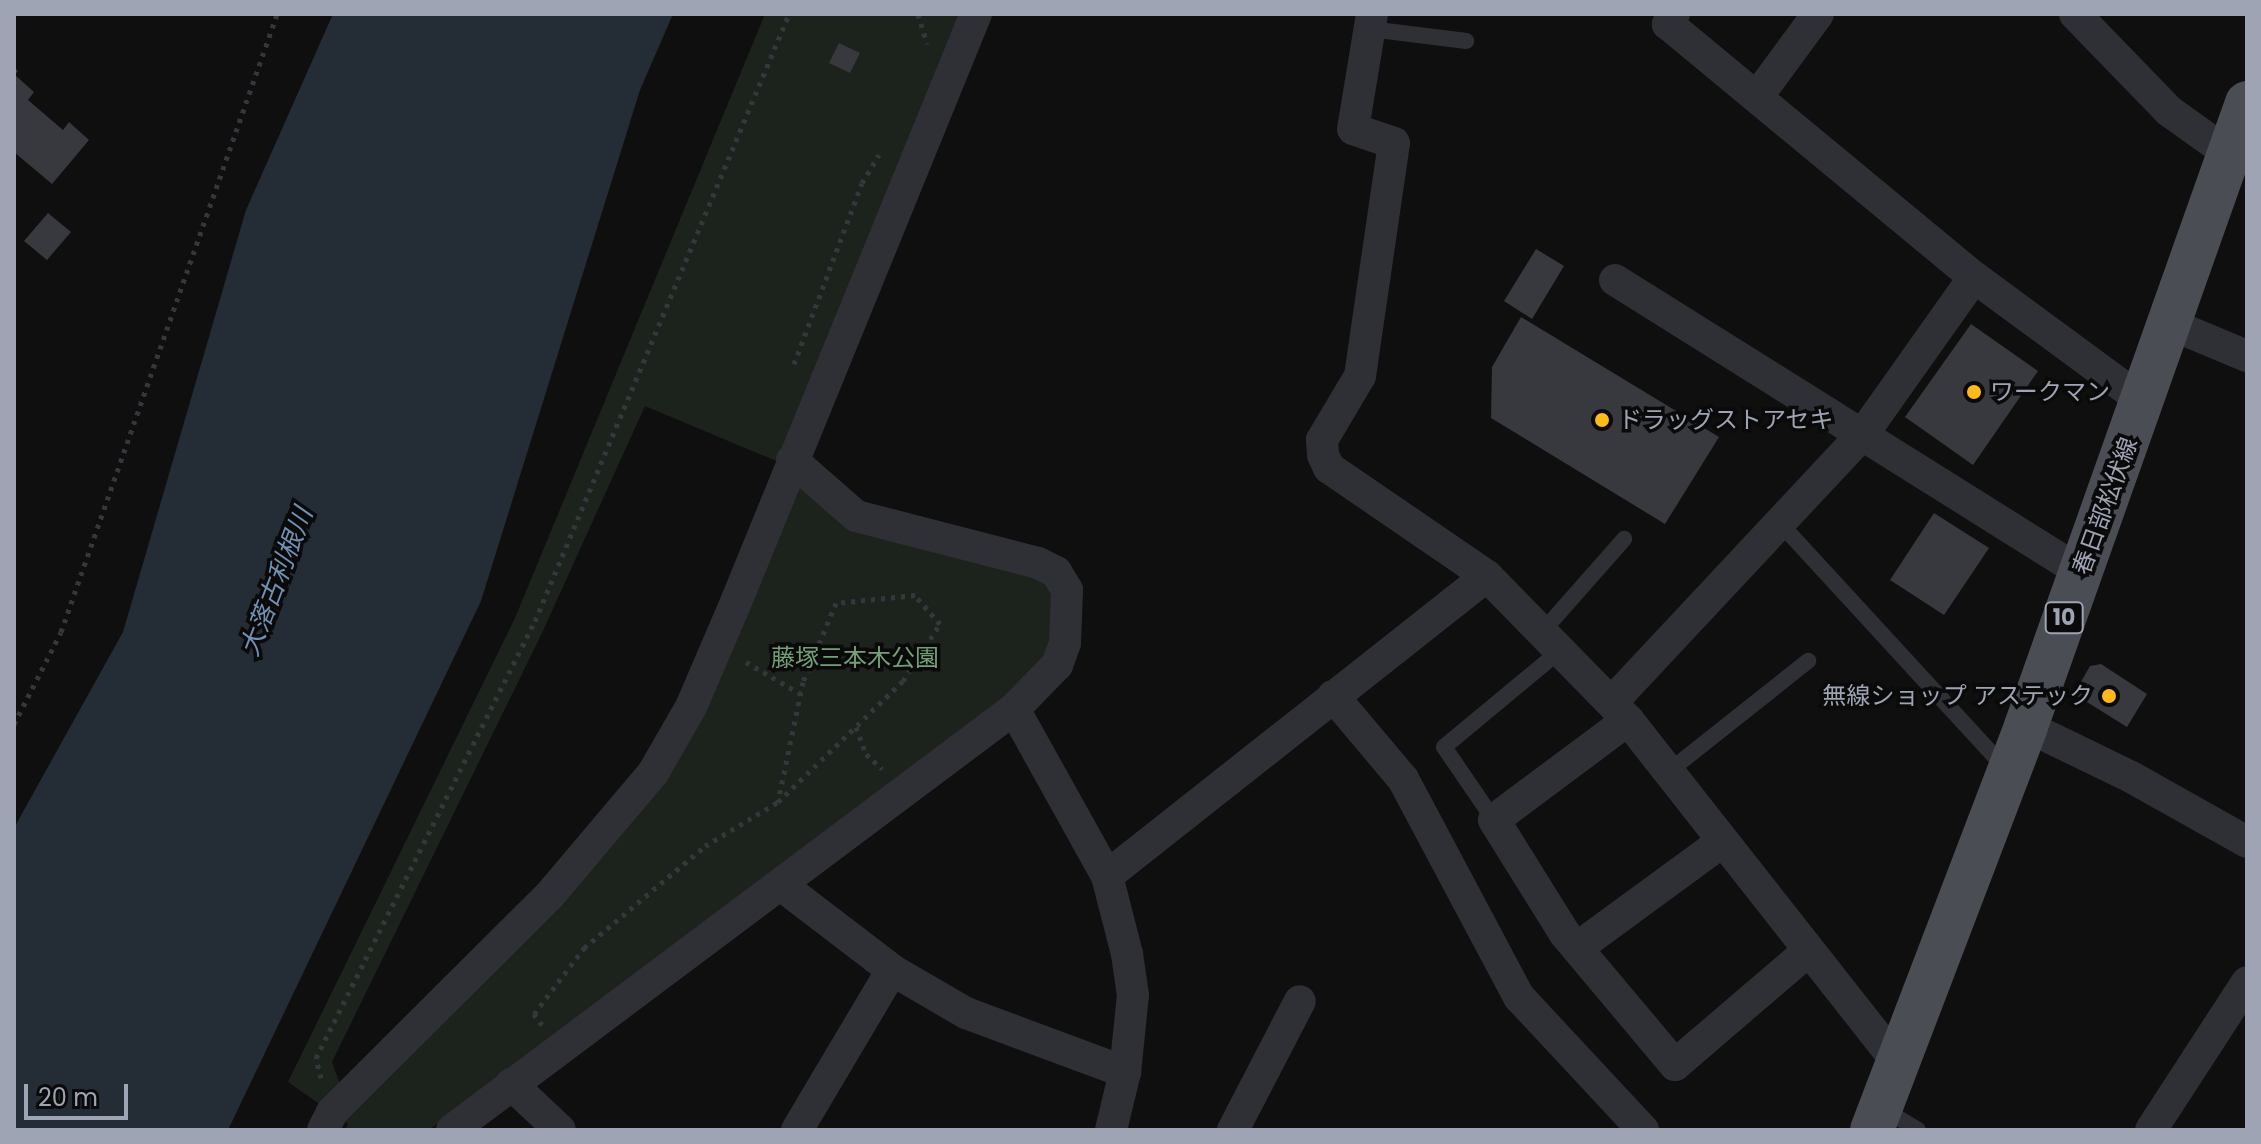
<!DOCTYPE html>
<meta charset="utf-8">
<style>
body{margin:0}
#map{position:relative;width:2261px;height:1144px;overflow:hidden;background:#0f0f10;font-family:Poppins,"Noto Sans JP",sans-serif}
div>[style]{position:absolute}
[style*='--x']{left:calc(var(--x)*1px);top:calc(var(--y)*1px);width:calc(var(--w)*1px);rotate:calc(var(--a)*1deg)}
.green>*{inset:0;background:#1b231c}
.water>*{inset:0;background:#242d35}
.building>*{inset:0;background:#38393e}
.path>*{height:5px;margin-top:-2.5px;transform-origin:0;background:repeating-linear-gradient(90deg,#35373d 0 4px,transparent 0 10px)}
.service>*{height:16px;margin:-8px;padding:0 8px;transform-origin:8px;border-radius:8px;background:#2f3036}
.minor>*{height:32px;margin:-16px;padding:0 16px;transform-origin:16px;border-radius:16px;background:#2f3036}
.primary>*{height:44px;margin:-22px;padding:0 22px;transform-origin:22px;border-radius:22px;background:#4b4d55}
.dots>*{width:22px;height:22px;translate:-50% -50%;box-sizing:border-box;border:4px solid #0a0a0b;border-radius:50%}
span{translate:-50% -50%;white-space:nowrap;text-align:center;line-height:1.15;-webkit-text-stroke:7px #0a0a0b;paint-order:stroke}
.shield-label span{padding:2px 6px;background:#0a0a0b;border:2px solid;border-radius:6px;-webkit-text-stroke-width:0}
.shield-label{font-size:22px;color:#9ea4b3;font-weight:700}
.poi-label{font-size:24px;color:#9ea4b3}
.left{translate:0 -50%;text-align:left}
.right{translate:-100% -50%;text-align:right}
.street-label{font-size:24px;color:#9ea4b3}
.park-label{font-size:24px;color:#73a077}
.water-label{font-size:26px;color:#7091b3;font-style:italic}
.frame{position:absolute;inset:0;border:16px solid #9ea4b3;pointer-events:none}
.scale{position:absolute;left:24px;top:1084px;width:104px;height:36px;box-sizing:border-box;border:4px solid #9ea4b3;border-top:0;padding-left:10px;font-size:24px;line-height:28px;white-space:nowrap;color:#9ea4b3;-webkit-text-stroke:6px #0a0a0b;paint-order:stroke}
</style>
<div id="map">
<div class="green">
<i style="clip-path:polygon(765px 14px,965px 14px,781px 463px,645px 406px,542px 633px,332px 1062px,341px 1087px,581px 878px,797px 480px,1051px 584px,1055px 602px,1047px 657px,1007px 699px,429px 1130px,345px 1130px,348px 1124px,288px 1082px,515px 618px)"></i>
</div>
<div class="water">
<i style="clip-path:polygon(333px 14px,673px 14px,640px 90px,481px 601px,228px 1130px,14px 1130px,14px 828px,123px 632px,246px 210px)"></i>
</div>
<div class="building">
<i style="clip-path:polygon(839px 43px,860px 53px,850px 73px,829px 63px)"></i>
<i style="clip-path:polygon(14px 67px,18px 71px,15px 75px,34px 92px,28px 100px,63px 130px,69px 122px,89px 140px,52px 184px,14px 152px)"></i>
<i style="clip-path:polygon(48px 213px,71px 232px,47px 260px,24px 241px)"></i>
<i style="clip-path:polygon(1536px 249px,1564px 266px,1532px 319px,1504px 301px)"></i>
<i style="clip-path:polygon(1521px 317px,1719px 437px,1665px 524px,1491px 418px,1492px 367px)"></i>
<i style="clip-path:polygon(1971px 324px,2038px 371px,1973px 465px,1905px 417px)"></i>
<i style="clip-path:polygon(1934px 513px,1989px 548px,1944px 615px,1890px 580px)"></i>
<i style="clip-path:polygon(2101px 664px,2147px 694px,2127px 727px,2074px 694px,2090px 666px)"></i>
</div>
<div class="path">
<i style="--x:918;--y:14;--w:31;--a:73"></i>
<i style="--x:794;--y:364;--w:193;--a:-69.4"></i>
<i style="--x:862;--y:183;--w:33;--a:-59"></i>
<i style="--x:746;--y:662;--w:64;--a:30.2"></i>
<i style="--x:14;--y:724;--w:103;--a:-62.9"></i>
<i style="--x:61;--y:632;--w:655;--a:-70.73"></i>
<i style="--x:856;--y:727;--w:29;--a:70"></i>
<i style="--x:866;--y:754;--w:22;--a:43"></i>
<i style="--x:542;--y:1025;--w:14;--a:-126"></i>
<i style="--x:534;--y:1014;--w:83;--a:-52.9"></i>
<i style="--x:584;--y:948;--w:158;--a:-40.1"></i>
<i style="--x:705;--y:846;--w:85;--a:-31.1"></i>
<i style="--x:778;--y:802;--w:174;--a:-44.1"></i>
<i style="--x:903;--y:681;--w:68;--a:-57"></i>
<i style="--x:940;--y:624;--w:38;--a:-131"></i>
<i style="--x:915;--y:595;--w:79;--a:174.2"></i>
<i style="--x:836;--y:603;--w:86;--a:112.7"></i>
<i style="--x:803;--y:682;--w:123;--a:101.8"></i>
<i style="--x:321;--y:1078;--w:21;--a:-104"></i>
<i style="--x:316;--y:1058;--w:489;--a:-63.4"></i>
<i style="--x:535;--y:621;--w:658;--a:-67.29"></i>
</div>
<div class="service">
<i style="--x:1370;--y:29;--w:97;--a:7.1"></i>
<i style="--x:1778;--y:521;--w:338;--a:47.4"></i>
<i style="--x:1543;--y:631;--w:123;--a:-48.6"></i>
<i style="--x:1668;--y:772;--w:179;--a:-38.4"></i>
<i style="--x:1494;--y:820;--w:88;--a:-124.4"></i>
<i style="--x:1444;--y:747;--w:152;--a:-39.7"></i>
<i style="--x:1882;--y:1108;--w:42;--a:31.4"></i>
</div>
<div class="minor">
<i style="--x:1674;--y:14;--w:12;--a:121"></i>
<i style="--x:1668;--y:24;--w:397;--a:39.6"></i>
<i style="--x:1974;--y:277;--w:210;--a:36.3"></i>
<i style="--x:2075;--y:14;--w:135;--a:45.9"></i>
<i style="--x:2169;--y:111;--w:74;--a:35.6"></i>
<i style="--x:1757;--y:97;--w:103;--a:-53.7"></i>
<i style="--x:1615;--y:280;--w:550;--a:32.07"></i>
<i style="--x:2170;--y:324;--w:83;--a:22.6"></i>
<i style="--x:1487;--y:576;--w:202;--a:45.6"></i>
<i style="--x:1628;--y:720;--w:435;--a:51.8"></i>
<i style="--x:1333;--y:696;--w:109;--a:49.9"></i>
<i style="--x:1403;--y:779;--w:247;--a:62"></i>
<i style="--x:1519;--y:997;--w:182;--a:47"></i>
<i style="--x:1612;--y:702;--w:367;--a:-46.9"></i>
<i style="--x:1863;--y:434;--w:192;--a:-54.7"></i>
<i style="--x:1014;--y:709;--w:191;--a:60.9"></i>
<i style="--x:1107;--y:876;--w:81;--a:75.6"></i>
<i style="--x:1127;--y:954;--w:41;--a:81.7"></i>
<i style="--x:1133;--y:995;--w:77;--a:95.9"></i>
<i style="--x:1125;--y:1072;--w:60;--a:103.6"></i>
<i style="--x:1628;--y:720;--w:167;--a:143.3"></i>
<i style="--x:1494;--y:820;--w:134;--a:58.1"></i>
<i style="--x:1565;--y:934;--w:171;--a:50"></i>
<i style="--x:1675;--y:1065;--w:174;--a:-40.6"></i>
<i style="--x:2026;--y:726;--w:119;--a:25.9"></i>
<i style="--x:2133;--y:778;--w:131;--a:29.3"></i>
<i style="--x:1107;--y:876;--w:484;--a:-38.3"></i>
<i style="--x:1487;--y:576;--w:191;--a:-145.6"></i>
<i style="--x:1329;--y:468;--w:14;--a:-115"></i>
<i style="--x:1323;--y:455;--w:15;--a:-94"></i>
<i style="--x:1322;--y:440;--w:74;--a:-59.3"></i>
<i style="--x:1360;--y:376;--w:235;--a:-81.7"></i>
<i style="--x:1394;--y:143;--w:43;--a:-161.1"></i>
<i style="--x:1353;--y:129;--w:117;--a:-80.6"></i>
<i style="--x:781;--y:885;--w:140;--a:37.4"></i>
<i style="--x:892;--y:970;--w:86;--a:30.2"></i>
<i style="--x:966;--y:1013;--w:170;--a:20.4"></i>
<i style="--x:1577;--y:948;--w:180;--a:-36.2"></i>
<i style="--x:511;--y:1084;--w:67;--a:43.2"></i>
<i style="--x:323;--y:1130;--w:20;--a:-63"></i>
<i style="--x:332;--y:1112;--w:306;--a:-44.9"></i>
<i style="--x:549;--y:896;--w:161;--a:-49.8"></i>
<i style="--x:653;--y:773;--w:76;--a:-60.1"></i>
<i style="--x:691;--y:707;--w:114;--a:-66.8"></i>
<i style="--x:736;--y:602;--w:635;--a:-67.8"></i>
<i style="--x:452;--y:1130;--w:702;--a:-36.84"></i>
<i style="--x:1014;--y:709;--w:62;--a:-45.7"></i>
<i style="--x:1057;--y:665;--w:23;--a:-70"></i>
<i style="--x:1065;--y:643;--w:53;--a:-87.8"></i>
<i style="--x:1067;--y:590;--w:21;--a:-121"></i>
<i style="--x:1056;--y:572;--w:20;--a:-153"></i>
<i style="--x:1038;--y:563;--w:188;--a:-165.5"></i>
<i style="--x:856;--y:516;--w:85;--a:-138.8"></i>
<i style="--x:797;--y:1130;--w:186;--a:-59.3"></i>
<i style="--x:1233;--y:1130;--w:145;--a:-62.6"></i>
<i style="--x:2151;--y:1130;--w:176;--a:-57"></i>
</div>
<div class="primary">
<i style="--x:1872;--y:1130;--w:432;--a:-69.1"></i>
<i style="--x:2026;--y:726;--w:661;--a:-70.47"></i>
</div>
<div class="dots">
<i style="left:1974px;top:392px;background:#ffba18"></i>
<i style="left:1602px;top:420px;background:#ffba18"></i>
<i style="left:2109px;top:696px;background:#ffba18"></i>
</div>
<div class="shield-label">
<span style="left:2064px;top:618px">10</span>
</div>
<div class="poi-label">
<span class="left" style="left:1990px;top:392px">ワークマン</span>
<span class="left" style="left:1618px;top:420px">ドラッグストアセキ</span>
<span class="right" style="left:2093px;top:696px">無線ショップ アステック</span>
</div>
<div class="street-label">
<span style="left:2105px;top:506px;rotate:-70deg">春日部松伏線</span>
</div>
<div class="park-label">
<span style="left:855px;top:658px">藤塚三本木公園</span>
</div>
<div class="water-label">
<span style="left:277px;top:582px;rotate:-69deg">大落古利根川</span>
</div>
<div class="frame"></div>
<div class="scale">20 m</div>
</div>
